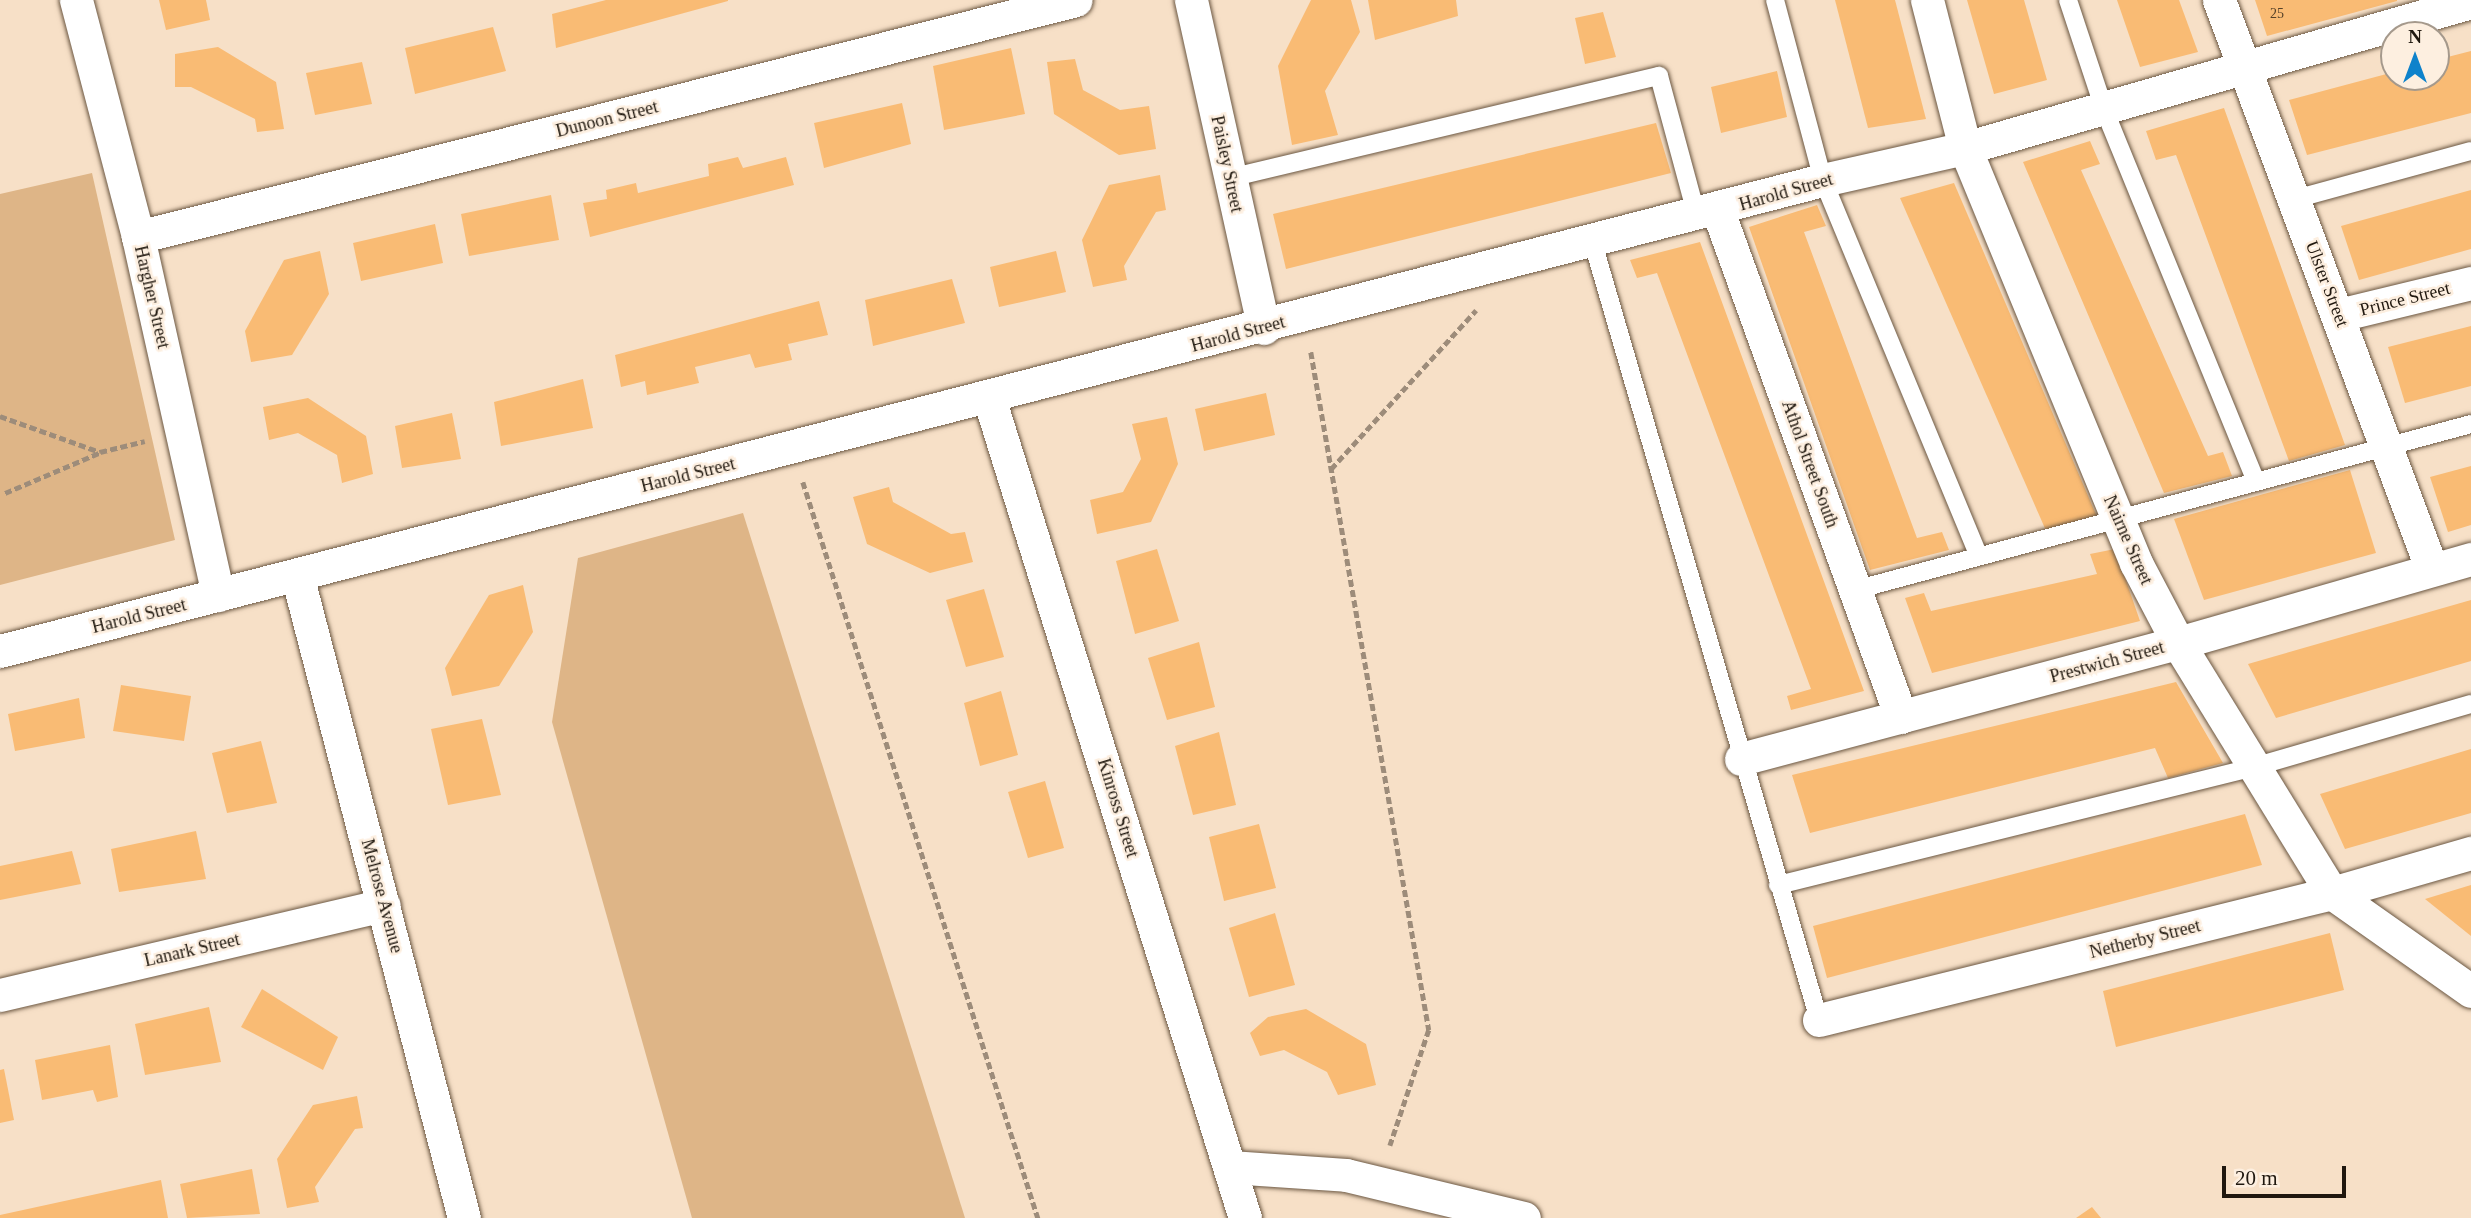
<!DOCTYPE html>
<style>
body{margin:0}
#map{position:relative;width:2471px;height:1218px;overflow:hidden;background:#f7e0c7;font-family:Georgia,serif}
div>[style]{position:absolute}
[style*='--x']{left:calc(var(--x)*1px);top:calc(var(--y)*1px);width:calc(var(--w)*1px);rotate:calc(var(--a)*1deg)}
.green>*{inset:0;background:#deb587}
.building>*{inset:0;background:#f9bb74}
.path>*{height:4.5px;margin-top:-2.25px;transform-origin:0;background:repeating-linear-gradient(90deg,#9d8c7a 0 7px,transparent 0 10.5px)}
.roads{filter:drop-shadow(0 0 2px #6b5742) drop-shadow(0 0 2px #6b5742)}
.lane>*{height:18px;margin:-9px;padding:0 9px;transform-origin:9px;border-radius:9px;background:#fff}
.street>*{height:33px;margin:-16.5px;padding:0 16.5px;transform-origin:16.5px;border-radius:16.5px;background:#fff}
span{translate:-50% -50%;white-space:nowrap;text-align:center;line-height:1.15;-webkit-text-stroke:5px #fdefe0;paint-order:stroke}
.number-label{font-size:14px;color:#564128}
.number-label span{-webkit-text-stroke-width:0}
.street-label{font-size:18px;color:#20180f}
.north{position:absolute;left:2380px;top:21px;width:70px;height:70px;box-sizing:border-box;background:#fdefe0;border:2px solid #a5998c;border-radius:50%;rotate:0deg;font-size:19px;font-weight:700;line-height:28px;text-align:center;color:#20180f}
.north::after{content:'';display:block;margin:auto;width:24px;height:32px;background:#0e82cb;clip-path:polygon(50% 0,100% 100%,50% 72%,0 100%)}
.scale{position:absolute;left:2222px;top:1166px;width:124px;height:32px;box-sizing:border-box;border:4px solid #20180f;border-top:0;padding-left:9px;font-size:21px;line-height:24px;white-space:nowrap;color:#20180f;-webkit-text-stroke:5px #fdefe0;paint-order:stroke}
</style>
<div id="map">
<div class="green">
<i style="clip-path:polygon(92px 173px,175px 540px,0 585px,0 194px)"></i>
<i style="clip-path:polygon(743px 513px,965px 1218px,692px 1218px,552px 722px,578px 558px)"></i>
</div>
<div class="building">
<i style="clip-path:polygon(159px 0,206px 0,210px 20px,166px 30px)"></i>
<i style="clip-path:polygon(606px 0,728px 0,728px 1px,556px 48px,552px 14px)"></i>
<i style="clip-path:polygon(1311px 0,1351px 0,1360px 32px,1325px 91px,1338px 135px,1292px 145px,1278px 66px)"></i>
<i style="clip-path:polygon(1368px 0,1456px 0,1458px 16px,1375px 40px)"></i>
<i style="clip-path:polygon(1835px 0,1895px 0,1926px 119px,1868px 128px)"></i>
<i style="clip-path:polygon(1967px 0,2024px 0,2047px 80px,1994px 94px)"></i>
<i style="clip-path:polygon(2117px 0,2179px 0,2198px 52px,2140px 67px)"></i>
<i style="clip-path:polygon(2255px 0,2397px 0,2397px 1px,2267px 36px)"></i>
<i style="clip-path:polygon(1603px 12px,1616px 57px,1585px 64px,1575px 18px)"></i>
<i style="clip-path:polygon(493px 27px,506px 71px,415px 94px,405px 48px)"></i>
<i style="clip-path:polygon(218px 47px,276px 82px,284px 129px,257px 132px,255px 119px,191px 87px,175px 87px,175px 54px)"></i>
<i style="clip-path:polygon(1011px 48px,1025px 114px,944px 130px,933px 66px)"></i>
<i style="clip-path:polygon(2471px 51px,2471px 113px,2307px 155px,2289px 100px,2394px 72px,2394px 77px,2436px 77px,2436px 60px)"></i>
<i style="clip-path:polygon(1075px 59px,1083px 90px,1120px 110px,1149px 106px,1156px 149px,1119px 155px,1054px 114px,1047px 62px)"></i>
<i style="clip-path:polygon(362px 62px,372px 104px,315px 115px,306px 73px)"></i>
<i style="clip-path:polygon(1777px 71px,1787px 117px,1721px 133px,1711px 87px)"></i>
<i style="clip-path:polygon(902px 103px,911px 144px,824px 168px,814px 123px)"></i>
<i style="clip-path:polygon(2224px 108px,2345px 445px,2289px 461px,2176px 155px,2156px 160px,2146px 131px)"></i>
<i style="clip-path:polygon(1656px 123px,1671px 173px,1286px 269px,1273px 214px)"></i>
<i style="clip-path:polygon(2090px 141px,2100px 164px,2081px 170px,2208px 456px,2223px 452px,2232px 476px,2164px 493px,2023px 162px)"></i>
<i style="clip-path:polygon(738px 157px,743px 168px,786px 157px,794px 185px,590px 237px,583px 203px,607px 199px,606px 190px,636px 183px,638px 193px,709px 176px,708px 164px)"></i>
<i style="clip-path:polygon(1160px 175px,1166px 210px,1156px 212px,1124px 266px,1127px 280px,1093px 287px,1082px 240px,1109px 185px)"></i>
<i style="clip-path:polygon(1954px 183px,2098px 519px,2047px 533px,1900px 198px)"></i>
<i style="clip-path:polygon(2471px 190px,2471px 249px,2359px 280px,2341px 226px)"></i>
<i style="clip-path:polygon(551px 195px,559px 240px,469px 256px,461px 214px)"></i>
<i style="clip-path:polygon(1817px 205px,1826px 226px,1804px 232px,1917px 538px,1942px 532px,1949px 550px,1870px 570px,1749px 227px)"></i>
<i style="clip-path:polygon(435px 224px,443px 263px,361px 281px,353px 243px)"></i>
<i style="clip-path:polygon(1700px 242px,1864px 691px,1791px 710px,1787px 696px,1811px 689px,1657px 273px,1637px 278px,1630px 260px)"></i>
<i style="clip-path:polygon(320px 251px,329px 294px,292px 355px,251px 362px,245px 331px,284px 260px)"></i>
<i style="clip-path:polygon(1056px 251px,1066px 292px,999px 307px,990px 267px)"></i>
<i style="clip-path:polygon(952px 279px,965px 323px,873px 346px,865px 300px)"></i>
<i style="clip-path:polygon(819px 301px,828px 335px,788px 344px,792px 360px,755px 368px,750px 354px,695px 367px,699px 383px,647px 395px,645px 381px,621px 387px,615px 355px)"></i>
<i style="clip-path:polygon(2471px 326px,2471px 386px,2405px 403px,2388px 347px)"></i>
<i style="clip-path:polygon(583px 379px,593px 428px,501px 446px,494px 402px)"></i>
<i style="clip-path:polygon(1266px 393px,1275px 435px,1204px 451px,1195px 409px)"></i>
<i style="clip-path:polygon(308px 398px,366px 436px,373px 474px,342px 483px,337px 455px,298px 433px,269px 440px,263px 407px)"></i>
<i style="clip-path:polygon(452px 413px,461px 459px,402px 468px,395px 426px)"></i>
<i style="clip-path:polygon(1167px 417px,1178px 464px,1151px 522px,1097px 534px,1090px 500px,1123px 492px,1141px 459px,1132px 424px)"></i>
<i style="clip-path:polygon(2471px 466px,2471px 525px,2448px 532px,2430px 477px)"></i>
<i style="clip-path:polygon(2350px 470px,2376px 553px,2204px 600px,2174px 519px)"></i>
<i style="clip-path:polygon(889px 487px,893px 502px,951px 534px,965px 532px,973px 562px,930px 573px,867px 544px,853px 497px)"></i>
<i style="clip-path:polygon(1157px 549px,1179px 621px,1135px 634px,1116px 561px)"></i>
<i style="clip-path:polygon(2115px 549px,2140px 621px,1932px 673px,1905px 598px,1924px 593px,1931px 611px,2097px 574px,2090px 554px)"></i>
<i style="clip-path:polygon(523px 585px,533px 632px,499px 686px,452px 696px,445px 668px,489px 595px)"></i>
<i style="clip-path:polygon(984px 589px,1004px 657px,966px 667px,946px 600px)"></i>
<i style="clip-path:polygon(2471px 600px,2471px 661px,2276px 718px,2248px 664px)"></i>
<i style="clip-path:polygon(1199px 642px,1215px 707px,1167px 720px,1148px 658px)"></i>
<i style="clip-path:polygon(2176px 682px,2223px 763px,2168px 778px,2155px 748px,1810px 833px,1792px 775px)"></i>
<i style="clip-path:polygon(121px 685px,191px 696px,184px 741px,113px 731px)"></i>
<i style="clip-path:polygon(1001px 691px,1018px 755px,980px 766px,964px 703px)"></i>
<i style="clip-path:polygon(79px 698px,85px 738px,15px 751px,8px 714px)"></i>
<i style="clip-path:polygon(482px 719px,501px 795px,448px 805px,431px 729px)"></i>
<i style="clip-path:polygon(1219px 732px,1236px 805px,1193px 815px,1175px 746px)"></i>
<i style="clip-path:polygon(261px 741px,277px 803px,227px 813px,212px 753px)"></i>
<i style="clip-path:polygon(2471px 749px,2471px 813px,2345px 849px,2320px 794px)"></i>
<i style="clip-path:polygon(1045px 781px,1064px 848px,1028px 858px,1008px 792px)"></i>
<i style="clip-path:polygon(2245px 814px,2262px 865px,1827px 978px,1813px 926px)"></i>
<i style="clip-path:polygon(1259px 824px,1276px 888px,1224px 901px,1209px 837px)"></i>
<i style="clip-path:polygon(196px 831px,206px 879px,119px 892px,111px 849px)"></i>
<i style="clip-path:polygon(72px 851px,81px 884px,0 900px,0 866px)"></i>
<i style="clip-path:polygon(2471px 885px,2471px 936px,2425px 899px)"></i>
<i style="clip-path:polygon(1275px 913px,1295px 985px,1249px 997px,1229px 928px)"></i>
<i style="clip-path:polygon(2330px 933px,2344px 990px,2116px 1047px,2103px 991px)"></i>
<i style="clip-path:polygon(262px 989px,338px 1037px,323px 1070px,241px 1027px)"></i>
<i style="clip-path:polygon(209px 1007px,221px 1062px,145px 1075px,135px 1024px)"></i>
<i style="clip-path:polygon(1306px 1009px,1366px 1044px,1376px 1085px,1338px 1095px,1327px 1072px,1284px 1050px,1260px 1056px,1250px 1033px,1268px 1017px)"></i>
<i style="clip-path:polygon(110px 1045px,118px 1097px,97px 1102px,93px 1090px,42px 1100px,35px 1060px)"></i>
<i style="clip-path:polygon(4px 1069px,14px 1120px,0 1123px,0 1070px)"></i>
<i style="clip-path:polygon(357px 1096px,363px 1128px,355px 1129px,315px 1187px,319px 1202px,287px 1208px,277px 1159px,313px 1105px)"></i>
<i style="clip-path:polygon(252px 1169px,260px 1214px,187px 1218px,180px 1184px)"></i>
<i style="clip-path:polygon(161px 1180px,168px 1218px,0 1218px,0 1215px)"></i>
<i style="clip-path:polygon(2092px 1207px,2101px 1218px,2076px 1218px)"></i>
</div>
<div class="path">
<i style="--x:1311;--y:352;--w:688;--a:80.13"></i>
<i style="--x:1429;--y:1030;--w:122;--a:108.6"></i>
<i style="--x:0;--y:416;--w:106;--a:19.8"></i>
<i style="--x:100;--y:452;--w:46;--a:-13.7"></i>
<i style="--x:1331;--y:469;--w:215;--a:-47.6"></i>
<i style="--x:803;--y:482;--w:773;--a:72.29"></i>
<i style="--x:5;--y:493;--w:102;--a:-23.1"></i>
</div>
<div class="roads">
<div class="lane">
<i style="--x:1775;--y:0;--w:186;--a:75.1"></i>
<i style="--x:1823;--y:180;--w:407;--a:67.5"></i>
<i style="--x:2068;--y:0;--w:115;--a:71.7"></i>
<i style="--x:2104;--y:109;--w:402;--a:67.8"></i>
<i style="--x:1230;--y:178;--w:441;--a:-13.4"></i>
<i style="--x:1659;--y:76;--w:146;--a:74.9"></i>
<i style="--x:2295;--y:199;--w:182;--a:-15.3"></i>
<i style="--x:1593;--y:243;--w:809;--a:73.78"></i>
<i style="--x:1855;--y:590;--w:638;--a:-15.08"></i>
<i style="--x:1778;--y:885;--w:490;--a:-13.9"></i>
<i style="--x:2254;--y:767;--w:226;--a:-16.2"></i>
</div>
<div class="street">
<i style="--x:76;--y:0;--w:245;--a:75.3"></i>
<i style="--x:138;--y:237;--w:367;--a:77.4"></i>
<i style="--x:1191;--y:0;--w:336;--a:77.5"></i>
<i style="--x:1927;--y:0;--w:153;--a:75.6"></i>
<i style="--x:1965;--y:148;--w:449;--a:67.6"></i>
<i style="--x:2136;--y:563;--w:90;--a:62.3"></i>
<i style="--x:2178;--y:643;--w:294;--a:58.4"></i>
<i style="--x:2332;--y:893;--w:170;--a:35.2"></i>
<i style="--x:2219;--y:0;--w:608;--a:69.51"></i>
<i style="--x:1718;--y:211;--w:538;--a:70.12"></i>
<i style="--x:138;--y:237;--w:967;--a:-14.18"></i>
<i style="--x:2339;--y:315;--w:136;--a:-13.6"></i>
<i style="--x:989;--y:398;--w:859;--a:72.66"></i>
<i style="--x:297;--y:575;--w:664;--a:75.44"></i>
<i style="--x:0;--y:651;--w:1883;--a:-14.49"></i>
<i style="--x:1823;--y:180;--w:146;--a:-12.7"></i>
<i style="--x:1965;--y:148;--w:527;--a:-16.09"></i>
<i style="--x:1741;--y:759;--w:452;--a:-14.9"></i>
<i style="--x:2178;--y:643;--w:305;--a:-16"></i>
<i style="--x:0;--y:995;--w:394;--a:-13.2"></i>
<i style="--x:1819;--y:1020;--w:528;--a:-13.9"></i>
<i style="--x:2332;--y:893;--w:145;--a:-16.1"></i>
<i style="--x:1230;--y:1167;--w:116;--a:3.9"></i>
<i style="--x:1346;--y:1175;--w:183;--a:13.6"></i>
</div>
</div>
<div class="number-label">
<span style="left:2277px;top:14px">25</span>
</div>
<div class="street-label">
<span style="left:607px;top:119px;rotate:-14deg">Dunoon Street</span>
<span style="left:1227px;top:164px;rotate:78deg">Paisley Street</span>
<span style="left:1786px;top:192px;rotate:-16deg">Harold Street</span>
<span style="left:2327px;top:284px;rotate:69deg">Ulster Street</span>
<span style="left:152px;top:297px;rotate:77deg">Hargher Street</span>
<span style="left:2405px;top:299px;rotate:-14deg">Prince Street</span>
<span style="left:1238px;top:334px;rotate:-15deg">Harold Street</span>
<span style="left:1810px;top:464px;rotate:70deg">Athol Street South</span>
<span style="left:688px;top:475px;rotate:-14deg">Harold Street</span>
<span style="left:2128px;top:540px;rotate:66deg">Nairne Street</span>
<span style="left:139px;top:616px;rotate:-14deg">Harold Street</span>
<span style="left:2107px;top:662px;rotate:-15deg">Prestwich Street</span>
<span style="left:1118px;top:808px;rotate:73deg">Kinross Street</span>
<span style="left:382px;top:896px;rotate:75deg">Melrose Avenue</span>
<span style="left:2145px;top:939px;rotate:-14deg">Netherby Street</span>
<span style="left:192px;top:950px;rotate:-13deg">Lanark Street</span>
</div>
<div class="north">N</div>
<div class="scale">20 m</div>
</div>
